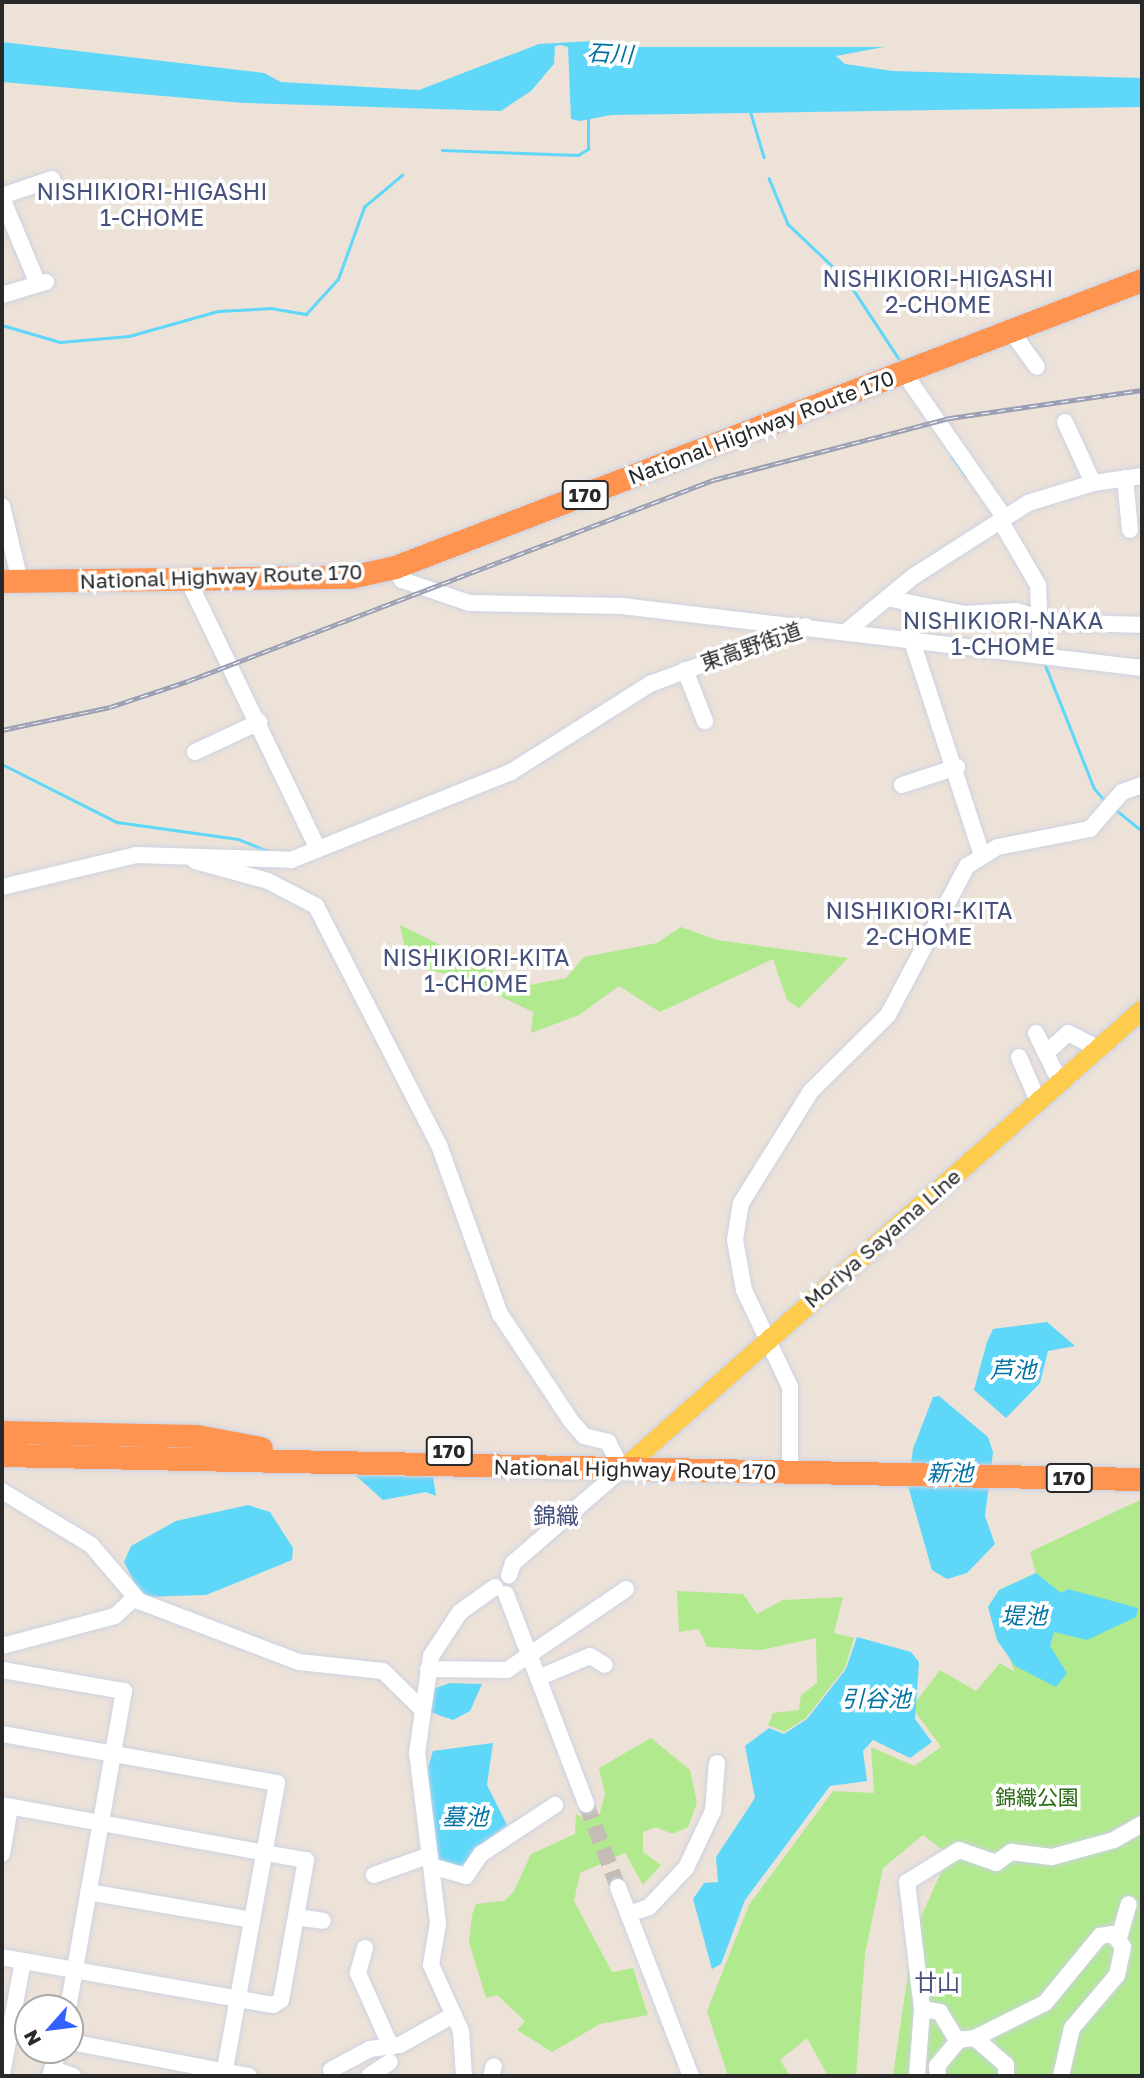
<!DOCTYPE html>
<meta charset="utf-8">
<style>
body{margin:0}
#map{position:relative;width:1144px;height:2078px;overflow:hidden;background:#ece2d8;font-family:"Golos Text","Noto Sans JP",sans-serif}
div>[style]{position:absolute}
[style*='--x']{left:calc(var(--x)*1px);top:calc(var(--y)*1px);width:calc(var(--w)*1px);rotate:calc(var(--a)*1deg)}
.green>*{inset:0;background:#b1e98e}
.water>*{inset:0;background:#5fd7f9}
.stream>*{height:2.5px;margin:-1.25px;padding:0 1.25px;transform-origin:1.25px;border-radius:1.25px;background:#5fd7f9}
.minor-tunnel>*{height:16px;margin-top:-8px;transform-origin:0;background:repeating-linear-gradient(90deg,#c5bdb5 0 16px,transparent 0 24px)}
.roads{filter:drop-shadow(0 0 2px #cdd2e3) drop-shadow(0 0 2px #cdd2e3)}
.minor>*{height:16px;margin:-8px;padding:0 8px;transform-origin:8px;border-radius:8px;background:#fff}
.major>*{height:19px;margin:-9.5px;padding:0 9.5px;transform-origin:9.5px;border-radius:9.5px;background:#fdcc4c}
.highway>*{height:23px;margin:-11.5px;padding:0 11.5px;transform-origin:11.5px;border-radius:11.5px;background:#ff9450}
.rail>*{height:5px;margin-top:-2.5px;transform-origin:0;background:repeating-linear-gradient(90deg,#fff 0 8px,#9a9fb4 0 16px);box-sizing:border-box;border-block:2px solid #9a9fb4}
span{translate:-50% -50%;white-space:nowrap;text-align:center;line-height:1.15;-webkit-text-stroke:7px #fff;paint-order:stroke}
.shield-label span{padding:2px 5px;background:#fff;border:2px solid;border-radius:5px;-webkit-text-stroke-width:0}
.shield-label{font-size:19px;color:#282828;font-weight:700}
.street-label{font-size:21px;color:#282828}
.park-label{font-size:21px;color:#296a13}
.water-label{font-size:23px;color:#0172a3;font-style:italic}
.neighbourhood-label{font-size:23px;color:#45517c}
.frame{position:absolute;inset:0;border:4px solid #282828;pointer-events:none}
.north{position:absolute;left:14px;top:1994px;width:70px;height:70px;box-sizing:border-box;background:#fff;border:2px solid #a9a9a9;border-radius:50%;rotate:242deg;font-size:19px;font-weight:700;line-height:28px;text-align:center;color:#282828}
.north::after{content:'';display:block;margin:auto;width:24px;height:32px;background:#3261ff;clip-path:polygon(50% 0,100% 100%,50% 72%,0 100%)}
</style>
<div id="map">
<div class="green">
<i style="clip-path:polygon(400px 925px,525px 986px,566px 978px,584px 957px,657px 943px,681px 927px,717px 940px,848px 958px,799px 1008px,787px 1000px,773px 959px,660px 1012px,619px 986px,579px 1015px,531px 1033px,533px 1012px,457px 976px,418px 968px,406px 954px)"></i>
<i style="clip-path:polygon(1142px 1499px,1142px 2076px,893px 2076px,914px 1932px,949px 1855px,923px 1835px,883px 1868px,865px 1954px,856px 2076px,828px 2076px,807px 2038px,780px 2060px,790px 2076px,728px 2076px,707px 2011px,749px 1905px,833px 1791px,874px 1793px,871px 1747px,914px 1766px,941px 1747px,912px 1707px,940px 1670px,976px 1691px,1000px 1663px,1015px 1672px,988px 1607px,999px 1590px,1036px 1573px,1030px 1552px)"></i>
<i style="clip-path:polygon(677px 1591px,743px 1594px,757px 1614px,783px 1600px,843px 1597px,834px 1633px,854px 1638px,845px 1668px,806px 1718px,784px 1732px,768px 1725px,773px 1713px,799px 1710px,801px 1695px,817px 1683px,816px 1638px,761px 1650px,707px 1647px,699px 1629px,679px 1632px)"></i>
<i style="clip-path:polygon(651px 1738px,690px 1770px,697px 1803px,688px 1827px,672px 1834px,656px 1827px,643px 1832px,643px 1852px,661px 1865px,643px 1885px,625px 1853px,580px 1873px,574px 1901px,612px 1972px,633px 1968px,648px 2015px,600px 2024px,552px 2052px,517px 2030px,525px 2021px,497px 1995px,486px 1998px,469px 1942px,472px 1915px,476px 1904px,504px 1901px,514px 1891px,531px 1854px,575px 1834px,576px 1814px,588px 1821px,599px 1815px,605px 1795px,599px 1768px)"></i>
</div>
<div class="water">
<i style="clip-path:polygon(594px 41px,613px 47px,884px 47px,836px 56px,845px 64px,893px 71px,1142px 78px,1142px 107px,611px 115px,580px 121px,571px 119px,568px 47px,561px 45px,555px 46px,554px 64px,531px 91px,501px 111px,244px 103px,2px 82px,2px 42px,264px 73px,281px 82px,419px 90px,539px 44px)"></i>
<i style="clip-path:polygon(1047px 1322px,1075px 1346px,1048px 1351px,1040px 1383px,1006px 1418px,974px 1390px,987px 1342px,993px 1329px)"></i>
<i style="clip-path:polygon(939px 1396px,988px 1437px,993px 1452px,985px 1516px,995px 1544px,967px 1573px,947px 1579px,932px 1570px,908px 1486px,913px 1449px,933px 1397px)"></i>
<i style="clip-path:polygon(355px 1475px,433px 1477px,436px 1496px,426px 1492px,383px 1500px)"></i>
<i style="clip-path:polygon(248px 1505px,270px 1512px,293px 1548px,292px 1560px,206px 1595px,142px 1597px,124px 1562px,131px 1546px,176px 1521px)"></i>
<i style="clip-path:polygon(1036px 1573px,1061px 1593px,1068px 1589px,1138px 1608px,1136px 1617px,1087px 1640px,1054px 1632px,1050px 1646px,1067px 1673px,1056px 1687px,1015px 1666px,997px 1640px,988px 1607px,999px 1590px)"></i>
<i style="clip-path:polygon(857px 1637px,911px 1652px,919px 1662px,915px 1719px,932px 1742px,910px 1758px,873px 1740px,863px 1751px,867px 1781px,830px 1786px,745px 1900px,721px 1964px,712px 1969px,693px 1899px,704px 1883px,718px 1882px,716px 1857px,755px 1798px,745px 1746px,769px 1728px,784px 1734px,807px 1719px,846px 1669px)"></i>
<i style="clip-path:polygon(450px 1683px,482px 1684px,470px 1711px,453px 1720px,430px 1712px,433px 1689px)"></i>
<i style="clip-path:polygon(493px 1743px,487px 1785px,507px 1825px,474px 1850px,468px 1866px,458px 1870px,436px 1863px,427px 1771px,433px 1751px)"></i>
</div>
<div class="stream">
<i style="--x:750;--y:110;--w:49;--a:73.4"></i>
<i style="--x:442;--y:150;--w:136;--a:2.1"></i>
<i style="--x:578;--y:155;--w:12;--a:-31"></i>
<i style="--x:588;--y:149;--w:30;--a:-90"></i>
<i style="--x:769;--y:178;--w:50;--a:67.6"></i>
<i style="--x:788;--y:224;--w:81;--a:43.5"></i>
<i style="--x:847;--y:280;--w:95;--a:56.6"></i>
<i style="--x:2;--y:325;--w:60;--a:16.3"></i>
<i style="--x:60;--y:342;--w:69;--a:-5"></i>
<i style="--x:129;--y:336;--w:92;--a:-15.7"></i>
<i style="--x:218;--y:311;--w:53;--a:-3.2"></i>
<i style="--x:271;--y:308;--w:36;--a:10"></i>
<i style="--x:306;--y:314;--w:47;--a:-47.6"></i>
<i style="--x:338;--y:279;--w:77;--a:-70.1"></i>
<i style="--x:364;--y:207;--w:50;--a:-40.1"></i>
<i style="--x:952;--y:456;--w:24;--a:55"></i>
<i style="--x:1045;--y:664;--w:133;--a:68.4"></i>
<i style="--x:1094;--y:788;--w:20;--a:49"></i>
<i style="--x:2;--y:764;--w:129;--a:26.8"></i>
<i style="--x:117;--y:822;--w:122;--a:8"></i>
<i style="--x:238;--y:839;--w:35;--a:22"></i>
<i style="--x:1115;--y:809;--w:35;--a:39"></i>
</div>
<div class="minor-tunnel">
<i style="--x:586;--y:1804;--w:89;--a:68.9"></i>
</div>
<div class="roads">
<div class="minor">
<i style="--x:2;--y:196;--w:53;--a:-18.8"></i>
<i style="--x:2;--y:198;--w:93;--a:67.3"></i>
<i style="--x:2;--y:295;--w:46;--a:-16.5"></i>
<i style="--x:1011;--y:331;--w:44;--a:54.2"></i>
<i style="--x:904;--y:373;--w:175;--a:55.2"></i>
<i style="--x:1065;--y:422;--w:67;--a:65.3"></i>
<i style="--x:1125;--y:478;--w:52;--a:84.5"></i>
<i style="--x:2;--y:506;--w:77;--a:76.5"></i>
<i style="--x:1000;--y:520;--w:75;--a:59.7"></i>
<i style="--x:1038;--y:585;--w:68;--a:87.5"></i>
<i style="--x:395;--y:567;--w:15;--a:62"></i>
<i style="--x:402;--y:580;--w:71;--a:18.9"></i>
<i style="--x:469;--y:603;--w:153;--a:1.1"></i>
<i style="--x:622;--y:606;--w:524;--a:6.8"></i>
<i style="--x:188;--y:580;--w:299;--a:64.2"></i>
<i style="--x:887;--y:598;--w:79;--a:11.7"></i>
<i style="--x:964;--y:614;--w:52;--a:-3.3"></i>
<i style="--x:1016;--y:611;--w:38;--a:17"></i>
<i style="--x:1052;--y:622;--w:90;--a:1.9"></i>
<i style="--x:847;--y:631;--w:87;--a:-39.4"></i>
<i style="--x:914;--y:576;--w:135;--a:-32.6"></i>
<i style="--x:1028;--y:503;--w:68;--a:-17.1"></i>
<i style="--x:1093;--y:483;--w:49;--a:-8.1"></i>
<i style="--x:911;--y:638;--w:228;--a:71.9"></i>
<i style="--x:685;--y:670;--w:55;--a:68.6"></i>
<i style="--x:195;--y:752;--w:71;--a:-25.1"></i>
<i style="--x:902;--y:785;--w:58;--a:-18.1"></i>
<i style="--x:195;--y:861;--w:76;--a:15.3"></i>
<i style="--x:268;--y:881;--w:54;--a:27.5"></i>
<i style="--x:316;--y:906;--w:269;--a:62.8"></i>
<i style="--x:439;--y:1145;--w:180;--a:70.2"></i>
<i style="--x:500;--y:1314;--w:128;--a:56.4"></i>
<i style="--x:571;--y:1421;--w:20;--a:49"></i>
<i style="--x:584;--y:1436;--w:25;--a:14"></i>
<i style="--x:608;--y:1442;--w:30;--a:63"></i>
<i style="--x:622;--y:1469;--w:144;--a:139.2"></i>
<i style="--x:513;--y:1563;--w:13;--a:108"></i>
<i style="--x:2;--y:887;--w:138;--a:-13.4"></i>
<i style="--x:136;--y:855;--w:155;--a:1.8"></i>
<i style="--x:291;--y:860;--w:237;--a:-21.8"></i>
<i style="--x:511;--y:772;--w:165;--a:-32.3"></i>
<i style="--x:650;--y:684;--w:166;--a:-20.4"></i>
<i style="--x:1036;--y:1033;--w:55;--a:63.9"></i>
<i style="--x:1046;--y:1053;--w:30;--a:-42"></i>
<i style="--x:1068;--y:1033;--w:34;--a:27"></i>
<i style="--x:1019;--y:1057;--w:48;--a:66.6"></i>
<i style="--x:790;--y:1459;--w:72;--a:-90"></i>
<i style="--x:790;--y:1387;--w:107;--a:-115.4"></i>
<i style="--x:744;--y:1290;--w:51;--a:-100.2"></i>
<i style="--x:735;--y:1240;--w:37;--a:-81"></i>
<i style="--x:741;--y:1203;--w:132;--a:-58"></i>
<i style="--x:811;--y:1091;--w:108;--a:-44.6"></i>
<i style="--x:888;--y:1015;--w:169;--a:-62.1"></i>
<i style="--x:967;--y:866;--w:36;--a:-32"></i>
<i style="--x:998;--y:847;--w:94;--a:-11.1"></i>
<i style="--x:1090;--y:829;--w:49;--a:-49.1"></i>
<i style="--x:1122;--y:792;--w:21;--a:-19"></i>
<i style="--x:2;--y:1491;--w:104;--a:31.2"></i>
<i style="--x:91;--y:1545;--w:74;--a:49.4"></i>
<i style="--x:139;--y:1601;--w:171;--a:20.9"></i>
<i style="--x:299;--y:1662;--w:84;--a:6.1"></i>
<i style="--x:383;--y:1671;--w:54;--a:44.3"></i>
<i style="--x:506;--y:1594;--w:225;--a:69.1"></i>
<i style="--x:2;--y:1646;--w:117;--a:-14.9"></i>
<i style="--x:115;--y:1616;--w:26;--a:-43"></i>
<i style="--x:428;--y:1669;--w:79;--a:0.7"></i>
<i style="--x:507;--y:1670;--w:144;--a:-34.2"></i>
<i style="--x:2;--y:1670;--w:124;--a:9.8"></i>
<i style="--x:124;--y:1691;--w:322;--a:100"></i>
<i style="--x:538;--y:1678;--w:56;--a:-22.9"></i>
<i style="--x:590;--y:1656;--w:17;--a:31"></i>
<i style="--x:2;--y:1734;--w:279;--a:10.1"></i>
<i style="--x:277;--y:1783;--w:298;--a:100.3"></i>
<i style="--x:2;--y:1805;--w:309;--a:10.3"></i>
<i style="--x:306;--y:1860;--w:142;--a:100.1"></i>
<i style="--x:281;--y:2000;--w:9;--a:148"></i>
<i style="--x:273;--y:2005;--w:275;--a:-170"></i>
<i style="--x:2;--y:1854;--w:48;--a:-80.3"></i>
<i style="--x:431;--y:1866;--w:36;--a:16"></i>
<i style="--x:466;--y:1876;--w:27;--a:-56"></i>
<i style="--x:481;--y:1854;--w:89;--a:-33.5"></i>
<i style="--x:374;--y:1875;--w:59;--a:-19.7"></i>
<i style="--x:618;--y:1887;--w:203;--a:68.9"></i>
<i style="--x:88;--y:1892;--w:166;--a:9.7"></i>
<i style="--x:629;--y:1914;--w:21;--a:-19"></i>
<i style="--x:649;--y:1907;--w:54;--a:-46.5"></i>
<i style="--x:686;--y:1868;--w:63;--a:-64.7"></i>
<i style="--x:713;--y:1811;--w:48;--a:-85.2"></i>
<i style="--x:296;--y:1917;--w:27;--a:8"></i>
<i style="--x:1119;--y:1938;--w:35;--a:-74"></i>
<i style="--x:365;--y:1948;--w:26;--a:106"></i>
<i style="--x:358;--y:1973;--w:81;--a:66"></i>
<i style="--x:922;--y:2009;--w:128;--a:-96.7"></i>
<i style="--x:907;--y:1882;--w:61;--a:-31.6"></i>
<i style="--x:959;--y:1850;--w:39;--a:19"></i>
<i style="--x:996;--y:1863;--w:19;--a:-36"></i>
<i style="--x:1011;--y:1852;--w:41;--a:7"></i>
<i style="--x:1052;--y:1857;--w:64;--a:-15.3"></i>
<i style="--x:1114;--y:1840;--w:32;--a:-30"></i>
<i style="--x:975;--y:2038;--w:41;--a:41.1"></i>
<i style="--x:1006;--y:2065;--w:11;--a:90"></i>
<i style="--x:70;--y:2042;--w:182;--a:10.8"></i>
<i style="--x:52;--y:2069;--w:22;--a:18"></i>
<i style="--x:331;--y:2070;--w:44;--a:-28.3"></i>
<i style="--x:370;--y:2049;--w:30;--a:-8"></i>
<i style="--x:400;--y:2045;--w:61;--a:-29.5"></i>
<i style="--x:2;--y:2074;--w:115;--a:-79.5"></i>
<i style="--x:50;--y:2076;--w:28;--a:-71"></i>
<i style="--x:369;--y:2076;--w:25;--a:-34"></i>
<i style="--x:464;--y:2076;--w:45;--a:-93.8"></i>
<i style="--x:461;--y:2031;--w:72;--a:-114.4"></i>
<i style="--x:431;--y:1965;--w:43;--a:-80.5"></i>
<i style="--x:438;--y:1923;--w:171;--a:-97"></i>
<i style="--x:417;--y:1753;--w:98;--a:-81.8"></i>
<i style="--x:431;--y:1656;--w:53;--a:-56.6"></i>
<i style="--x:460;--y:1612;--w:43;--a:-35.5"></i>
<i style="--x:491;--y:2076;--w:10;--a:-73"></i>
<i style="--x:917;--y:2076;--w:67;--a:-85.7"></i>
<i style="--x:922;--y:2009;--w:18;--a:9"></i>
<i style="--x:940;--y:2012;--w:33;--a:59"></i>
<i style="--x:957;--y:2040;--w:18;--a:-6"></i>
<i style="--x:975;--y:2038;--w:78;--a:-26.6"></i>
<i style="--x:1045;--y:2003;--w:87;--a:-50.6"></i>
<i style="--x:1100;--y:1936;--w:13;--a:-9"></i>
<i style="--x:1113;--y:1934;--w:16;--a:52"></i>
<i style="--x:1123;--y:1947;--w:29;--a:102"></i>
<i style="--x:1117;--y:1975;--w:70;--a:130.3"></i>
<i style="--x:1072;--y:2028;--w:49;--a:102.9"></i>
<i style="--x:938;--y:2076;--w:10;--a:-96"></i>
<i style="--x:937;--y:2066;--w:34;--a:-50"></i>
</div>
<div class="major">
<i style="--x:622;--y:1469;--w:694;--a:-41.5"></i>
</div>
<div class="highway">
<i style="--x:2;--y:581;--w:348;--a:-0.7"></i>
<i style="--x:350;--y:577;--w:46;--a:-12.5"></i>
<i style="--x:395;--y:567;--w:800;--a:-21.02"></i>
<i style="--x:2;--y:1432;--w:195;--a:1.2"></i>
<i style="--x:197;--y:1436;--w:65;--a:10.6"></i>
<i style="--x:2;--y:1455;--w:1140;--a:1.21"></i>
</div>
</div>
<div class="rail">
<i style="--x:2;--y:730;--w:110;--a:-12"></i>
<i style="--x:110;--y:707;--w:82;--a:-18.4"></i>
<i style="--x:188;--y:681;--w:562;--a:-20.95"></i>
<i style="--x:713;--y:480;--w:245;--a:-14.7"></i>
<i style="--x:950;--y:418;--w:194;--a:-8.3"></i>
</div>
<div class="shield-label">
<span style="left:585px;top:495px">170</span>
<span style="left:449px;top:1451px">170</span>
<span style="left:1069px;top:1478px">170</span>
</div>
<div class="street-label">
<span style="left:761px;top:427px;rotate:-21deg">National Highway Route 170</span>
<span style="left:221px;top:576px;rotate:-2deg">National Highway Route 170</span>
<span style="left:751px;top:646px;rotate:-19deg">東高野街道</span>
<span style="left:882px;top:1238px;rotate:-41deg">Moriya Sayama Line</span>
<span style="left:635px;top:1469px;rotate:1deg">National Highway Route 170</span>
</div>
<div class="park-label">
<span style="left:1037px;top:1797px">錦織公園</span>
</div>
<div class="water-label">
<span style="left:610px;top:53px;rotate:3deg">石川</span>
<span style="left:1013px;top:1369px">芦池</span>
<span style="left:950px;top:1472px">新池</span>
<span style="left:1024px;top:1615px">堤池</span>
<span style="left:876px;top:1698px">引谷池</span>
<span style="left:465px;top:1816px">墓池</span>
</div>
<div class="neighbourhood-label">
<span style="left:152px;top:204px">NISHIKIORI-HIGASHI<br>1-CHOME</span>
<span style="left:938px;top:291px">NISHIKIORI-HIGASHI<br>2-CHOME</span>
<span style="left:1003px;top:633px">NISHIKIORI-NAKA<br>1-CHOME</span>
<span style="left:919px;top:923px">NISHIKIORI-KITA<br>2-CHOME</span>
<span style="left:476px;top:970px">NISHIKIORI-KITA<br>1-CHOME</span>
<span style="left:556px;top:1515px">錦織</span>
<span style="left:937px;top:1982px">廿山</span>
</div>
<div class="frame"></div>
<div class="north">N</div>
</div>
